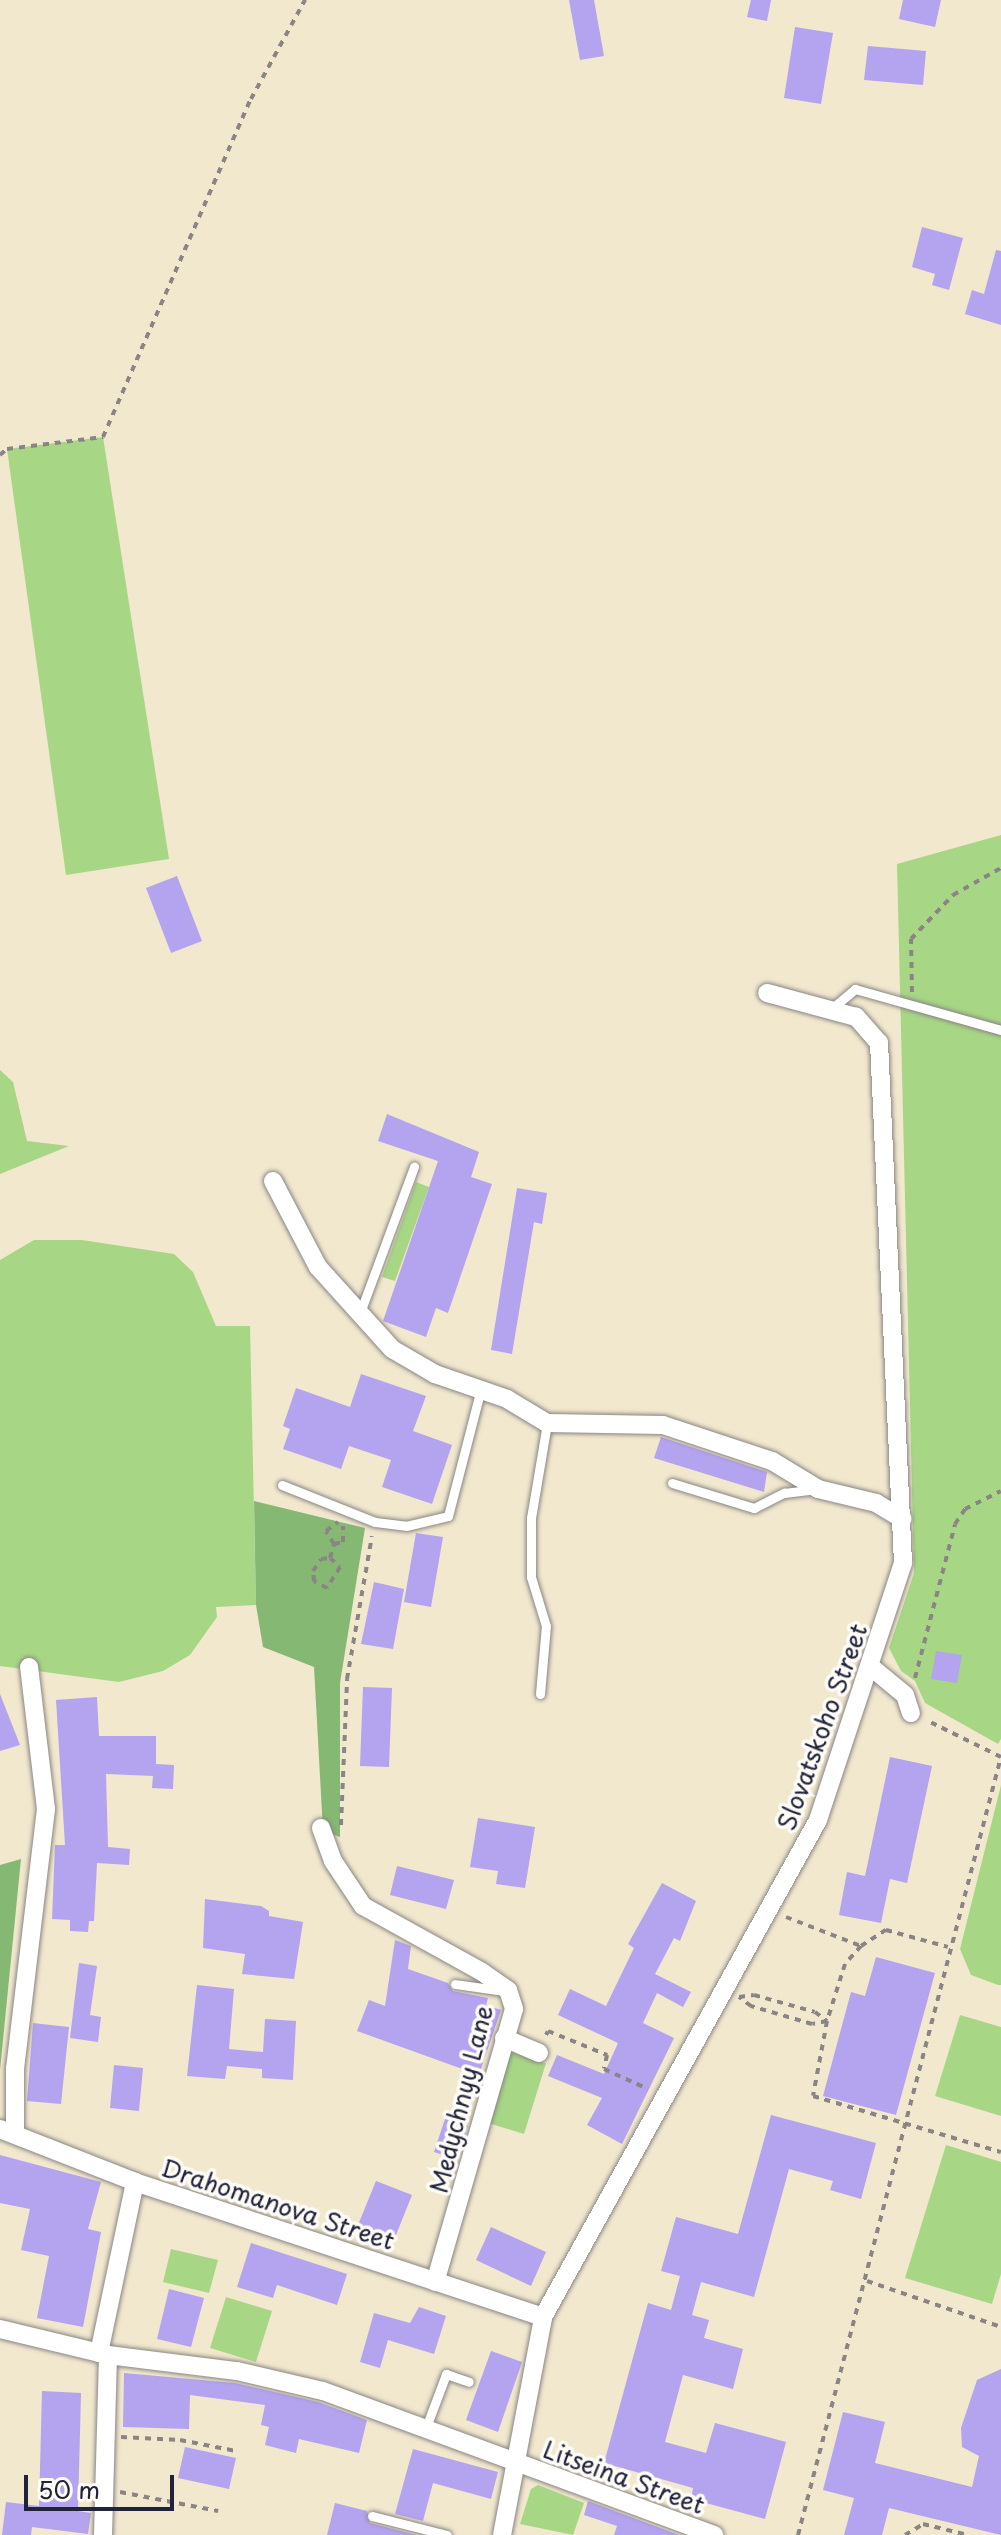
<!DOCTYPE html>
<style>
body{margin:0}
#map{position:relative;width:1001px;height:2535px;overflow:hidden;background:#f1e8ce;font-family:"Playpen Sans",sans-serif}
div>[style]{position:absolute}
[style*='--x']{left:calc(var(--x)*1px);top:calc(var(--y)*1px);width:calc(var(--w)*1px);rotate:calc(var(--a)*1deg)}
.green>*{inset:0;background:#a7d785}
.forest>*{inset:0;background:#85b872}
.building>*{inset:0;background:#b4a3ee}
.path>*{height:4px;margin-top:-2px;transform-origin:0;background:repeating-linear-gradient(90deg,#8a8584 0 6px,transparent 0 12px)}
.roads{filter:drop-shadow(0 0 2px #8a8584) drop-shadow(0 0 2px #8a8584)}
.lane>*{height:9px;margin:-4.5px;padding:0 4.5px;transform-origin:4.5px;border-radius:4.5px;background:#fff}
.street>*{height:18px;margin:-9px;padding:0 9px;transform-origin:9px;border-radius:9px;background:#fff}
span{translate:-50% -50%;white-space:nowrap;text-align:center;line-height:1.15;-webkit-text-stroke:7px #fdfcf7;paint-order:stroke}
.street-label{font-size:24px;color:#22223b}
.scale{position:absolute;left:24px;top:2475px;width:150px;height:36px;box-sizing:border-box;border:4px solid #22223b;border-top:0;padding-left:10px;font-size:24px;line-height:28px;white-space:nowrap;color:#22223b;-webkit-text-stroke:6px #fdfcf7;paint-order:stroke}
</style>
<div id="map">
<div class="green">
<i style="clip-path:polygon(103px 437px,169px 859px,66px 875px,7px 449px)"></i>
<i style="clip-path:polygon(1001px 835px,1001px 1739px,998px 1744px,925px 1703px,915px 1681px,901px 1671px,889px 1648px,914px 1573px,897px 864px)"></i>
<i style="clip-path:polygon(0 1070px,13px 1082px,27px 1141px,69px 1146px,0 1174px)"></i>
<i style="clip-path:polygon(416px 1182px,429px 1187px,395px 1281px,382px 1277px)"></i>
<i style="clip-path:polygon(34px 1240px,82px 1240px,174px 1254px,193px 1272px,216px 1326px,250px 1326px,256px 1605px,216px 1607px,217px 1617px,190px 1655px,163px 1671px,119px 1682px,0 1666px,0 1260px)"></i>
<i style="clip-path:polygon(1001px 1785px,1001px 1985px,998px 1985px,971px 1975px,960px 1949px)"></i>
<i style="clip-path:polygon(960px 2015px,1001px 2027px,1001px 2116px,935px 2096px)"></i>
<i style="clip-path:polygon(506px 2051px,546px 2063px,524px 2134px,485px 2122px)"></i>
<i style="clip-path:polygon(946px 2145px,1001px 2162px,1001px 2274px,992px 2304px,905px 2278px)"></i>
<i style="clip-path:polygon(171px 2249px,218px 2260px,209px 2293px,163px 2282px)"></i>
<i style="clip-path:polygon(226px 2297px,272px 2311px,256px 2362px,210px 2348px)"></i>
<i style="clip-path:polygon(538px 2485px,584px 2503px,573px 2535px,520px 2524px,531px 2489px)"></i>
</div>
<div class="forest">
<i style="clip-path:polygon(254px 1501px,365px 1528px,340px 1683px,340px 1837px,323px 1831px,314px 1667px,263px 1647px,256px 1605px)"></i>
<i style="clip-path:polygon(21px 1859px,0 2070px,0 1865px)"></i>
</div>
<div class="building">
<i style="clip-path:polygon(569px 0,594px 0,604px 56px,580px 60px)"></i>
<i style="clip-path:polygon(751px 0,771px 0,767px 21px,747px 17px)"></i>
<i style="clip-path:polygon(903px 0,941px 0,935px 27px,899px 19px)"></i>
<i style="clip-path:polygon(795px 27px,833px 33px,821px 104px,784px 98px)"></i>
<i style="clip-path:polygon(868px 46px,926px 51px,923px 85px,864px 80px)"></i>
<i style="clip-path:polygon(922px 227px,963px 238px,949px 290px,932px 285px,935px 274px,912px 267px)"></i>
<i style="clip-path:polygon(996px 250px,1001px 251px,1001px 325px,965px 314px,972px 290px,984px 294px)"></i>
<i style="clip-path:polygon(177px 876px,202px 941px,171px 953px,146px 888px)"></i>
<i style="clip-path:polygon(387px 1114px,479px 1152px,471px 1177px,492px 1184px,448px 1313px,436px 1308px,426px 1337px,383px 1321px,438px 1161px,378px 1141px)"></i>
<i style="clip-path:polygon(517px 1188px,547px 1193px,542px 1224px,534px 1222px,512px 1354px,491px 1350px)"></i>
<i style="clip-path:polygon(361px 1374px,426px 1396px,413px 1431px,452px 1445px,432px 1504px,382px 1487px,391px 1460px,349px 1446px,341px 1469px,283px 1449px,290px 1429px,283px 1426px,296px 1388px,350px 1407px)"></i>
<i style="clip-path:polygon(661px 1437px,767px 1472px,764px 1492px,654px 1458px)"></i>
<i style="clip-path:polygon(416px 1533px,443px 1537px,431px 1607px,404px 1602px)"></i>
<i style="clip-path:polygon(374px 1582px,404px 1589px,393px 1649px,361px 1644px)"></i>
<i style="clip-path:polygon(936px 1651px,962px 1655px,957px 1683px,931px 1679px)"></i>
<i style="clip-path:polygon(363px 1687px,392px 1688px,389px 1767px,360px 1766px)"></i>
<i style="clip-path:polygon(0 1694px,20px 1745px,0 1751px)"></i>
<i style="clip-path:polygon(97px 1697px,99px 1736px,156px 1736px,156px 1764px,174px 1765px,173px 1789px,152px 1788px,153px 1776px,106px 1774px,108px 1847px,130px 1849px,129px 1865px,97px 1863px,94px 1921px,89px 1921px,88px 1932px,70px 1931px,70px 1920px,52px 1919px,55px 1845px,65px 1845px,56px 1700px)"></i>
<i style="clip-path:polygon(890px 1757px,932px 1766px,907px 1883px,890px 1879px,881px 1923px,839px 1915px,847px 1872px,865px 1876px)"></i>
<i style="clip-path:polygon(478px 1818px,535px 1827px,525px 1888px,496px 1884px,498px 1871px,470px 1867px)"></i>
<i style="clip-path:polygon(397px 1866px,454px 1880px,446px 1909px,390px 1895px)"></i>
<i style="clip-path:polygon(662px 1883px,696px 1901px,680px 1941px,674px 1938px,655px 1974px,691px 1992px,683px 2007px,657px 1993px,643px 2023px,674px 2038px,622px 2144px,587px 2125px,602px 2098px,548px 2076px,557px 2055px,604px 2074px,618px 2043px,558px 2015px,570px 1989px,606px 2006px,634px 1948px,628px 1944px)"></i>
<i style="clip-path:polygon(205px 1899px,261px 1906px,269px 1911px,269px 1916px,303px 1922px,294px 1979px,242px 1974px,245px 1954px,203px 1948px)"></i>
<i style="clip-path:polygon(395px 1940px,411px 1946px,408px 1969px,448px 1983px,453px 1991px,488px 1998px,486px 2005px,501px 2010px,479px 2075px,357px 2031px,369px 2000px,385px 2006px)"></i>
<i style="clip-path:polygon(876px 1957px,935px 1973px,896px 2115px,823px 2096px,851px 1992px,865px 1996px)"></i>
<i style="clip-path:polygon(79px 1963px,97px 1966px,90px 2015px,101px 2017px,98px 2042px,70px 2038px)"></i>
<i style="clip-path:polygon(197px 1985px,234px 1989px,229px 2049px,263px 2052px,265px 2019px,296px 2021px,293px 2080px,262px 2078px,262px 2069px,227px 2066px,225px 2079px,187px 2076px)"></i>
<i style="clip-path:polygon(33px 2023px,69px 2027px,61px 2104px,27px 2101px)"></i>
<i style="clip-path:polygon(114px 2065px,143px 2068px,139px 2111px,110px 2108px)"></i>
<i style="clip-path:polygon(771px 2115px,876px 2143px,861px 2199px,830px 2190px,833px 2181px,789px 2169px,754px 2297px,701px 2282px,692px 2315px,709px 2320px,704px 2338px,743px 2349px,733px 2389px,683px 2375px,665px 2442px,706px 2453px,715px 2423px,786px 2442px,765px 2519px,691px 2499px,693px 2488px,604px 2463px,648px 2303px,671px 2310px,680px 2276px,661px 2271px,676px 2217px,738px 2234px)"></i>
<i style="clip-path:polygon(445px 2119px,468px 2126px,458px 2160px,434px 2152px)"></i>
<i style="clip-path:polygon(0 2155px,101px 2182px,88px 2229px,101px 2232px,83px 2327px,37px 2318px,49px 2256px,21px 2250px,30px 2209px,0 2203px)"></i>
<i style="clip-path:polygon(376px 2181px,412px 2195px,394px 2240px,358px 2225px)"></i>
<i style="clip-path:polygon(491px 2227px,546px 2252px,531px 2286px,476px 2260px)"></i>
<i style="clip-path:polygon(251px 2243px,347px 2274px,337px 2305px,277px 2285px,273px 2298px,237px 2287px)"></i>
<i style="clip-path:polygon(169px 2289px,204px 2298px,191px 2347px,157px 2339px)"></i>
<i style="clip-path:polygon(419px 2307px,446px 2316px,434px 2354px,388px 2340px,380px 2368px,360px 2362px,374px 2313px,410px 2323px)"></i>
<i style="clip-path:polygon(491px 2351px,522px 2362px,498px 2432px,466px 2420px)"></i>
<i style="clip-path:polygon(1001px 2369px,1001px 2535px,889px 2508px,882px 2535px,844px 2535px,854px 2498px,823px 2490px,843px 2412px,885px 2422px,875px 2463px,972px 2487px,979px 2456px,962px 2447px,961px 2428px,977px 2380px)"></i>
<i style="clip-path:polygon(124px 2373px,235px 2383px,318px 2402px,367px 2420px,359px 2453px,299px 2439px,296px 2453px,265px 2445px,269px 2427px,261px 2425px,265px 2405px,190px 2395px,189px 2429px,123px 2427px)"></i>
<i style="clip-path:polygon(42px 2391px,81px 2393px,78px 2511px,91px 2513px,88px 2534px,32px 2527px,31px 2535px,2px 2535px,6px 2502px,39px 2506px)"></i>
<i style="clip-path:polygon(185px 2447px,236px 2458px,229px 2489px,178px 2478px)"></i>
<i style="clip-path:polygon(413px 2449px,498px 2472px,491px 2499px,433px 2483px,423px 2521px,395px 2514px)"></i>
<i style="clip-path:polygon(588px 2501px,679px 2535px,614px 2535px,617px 2526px,584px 2515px)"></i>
<i style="clip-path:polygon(335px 2503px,367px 2511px,370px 2523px,416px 2535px,327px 2535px)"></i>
</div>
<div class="path">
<i style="--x:0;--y:455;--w:9;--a:-41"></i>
<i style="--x:7;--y:449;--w:97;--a:-7.1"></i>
<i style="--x:103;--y:437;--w:369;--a:-66.4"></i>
<i style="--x:251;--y:99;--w:113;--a:-61.4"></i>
<i style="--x:912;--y:992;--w:53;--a:-91.1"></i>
<i style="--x:911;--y:939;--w:61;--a:-46.3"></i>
<i style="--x:953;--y:895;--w:55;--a:-29.4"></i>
<i style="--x:334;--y:1544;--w:9;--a:-13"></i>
<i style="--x:343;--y:1542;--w:16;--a:-90"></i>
<i style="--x:330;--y:1558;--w:13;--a:42"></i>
<i style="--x:340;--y:1567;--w:25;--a:122"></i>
<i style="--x:327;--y:1588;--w:15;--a:-152"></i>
<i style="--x:314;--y:1581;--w:10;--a:-96"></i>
<i style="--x:313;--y:1571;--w:14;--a:-56"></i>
<i style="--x:321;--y:1559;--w:9;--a:-6"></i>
<i style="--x:330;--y:1558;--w:15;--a:-74"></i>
<i style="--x:334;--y:1544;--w:15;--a:-122"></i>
<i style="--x:326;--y:1531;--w:15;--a:-37"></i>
<i style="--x:915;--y:1678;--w:159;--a:-75.4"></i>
<i style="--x:955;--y:1524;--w:18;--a:-56"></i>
<i style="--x:965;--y:1509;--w:40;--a:-26.6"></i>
<i style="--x:341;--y:1825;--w:146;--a:-87.6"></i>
<i style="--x:347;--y:1679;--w:145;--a:-80.1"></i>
<i style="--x:786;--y:1917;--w:80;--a:21.1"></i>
<i style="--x:861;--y:1946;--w:30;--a:-33"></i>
<i style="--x:886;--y:1930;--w:64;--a:15.3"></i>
<i style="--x:861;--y:1946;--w:24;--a:132"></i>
<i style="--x:845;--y:1964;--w:60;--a:107.5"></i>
<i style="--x:827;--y:2021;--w:76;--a:100.6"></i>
<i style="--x:813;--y:2096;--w:196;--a:16.6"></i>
<i style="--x:754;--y:1995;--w:63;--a:15.6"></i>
<i style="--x:815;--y:2012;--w:15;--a:37"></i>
<i style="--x:827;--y:2021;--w:15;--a:169"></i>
<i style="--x:812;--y:2024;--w:64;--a:-163.6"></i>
<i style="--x:751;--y:2006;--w:15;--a:-143"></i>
<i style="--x:739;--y:1997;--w:15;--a:-8"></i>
<i style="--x:546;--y:2035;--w:4;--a:-63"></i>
<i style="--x:548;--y:2031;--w:64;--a:22.1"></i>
<i style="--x:607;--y:2055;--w:14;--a:102"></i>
<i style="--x:604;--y:2069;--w:48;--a:24.4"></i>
<i style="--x:867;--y:2281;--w:142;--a:18.9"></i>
<i style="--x:121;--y:2437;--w:59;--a:2.9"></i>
<i style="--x:180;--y:2440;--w:57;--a:11.1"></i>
<i style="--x:120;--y:2492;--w:100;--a:11"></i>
<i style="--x:798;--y:2535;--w:804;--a:-75.38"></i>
<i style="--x:1001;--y:1757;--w:81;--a:-153.7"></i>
<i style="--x:905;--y:2535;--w:21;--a:-31"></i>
<i style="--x:923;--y:2524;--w:46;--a:13.7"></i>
</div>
<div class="roads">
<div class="lane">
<i style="--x:830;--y:1010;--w:33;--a:-40"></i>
<i style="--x:855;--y:989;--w:152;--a:15.7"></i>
<i style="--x:361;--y:1310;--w:153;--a:-69.7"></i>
<i style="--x:672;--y:1483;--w:86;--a:17"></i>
<i style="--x:754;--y:1508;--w:34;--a:-27"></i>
<i style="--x:784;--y:1493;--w:31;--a:-7"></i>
<i style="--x:282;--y:1485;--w:100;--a:21.7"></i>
<i style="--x:375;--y:1522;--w:31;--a:7"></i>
<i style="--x:406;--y:1526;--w:43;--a:-13.4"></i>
<i style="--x:448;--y:1516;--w:128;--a:-75.5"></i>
<i style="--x:540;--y:1694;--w:68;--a:-85"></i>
<i style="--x:546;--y:1626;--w:51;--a:-107"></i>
<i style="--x:531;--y:1577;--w:59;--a:-90"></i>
<i style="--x:531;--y:1518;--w:96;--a:-80.4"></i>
<i style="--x:455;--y:1984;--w:49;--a:8.1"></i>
<i style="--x:425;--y:2430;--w:60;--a:-69.4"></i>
<i style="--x:446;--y:2374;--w:24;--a:19"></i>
<i style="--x:372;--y:2516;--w:77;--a:14.2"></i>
</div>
<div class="street">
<i style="--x:273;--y:1181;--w:97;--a:62.4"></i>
<i style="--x:318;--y:1267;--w:110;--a:47.9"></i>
<i style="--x:392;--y:1349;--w:50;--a:30.2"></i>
<i style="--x:435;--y:1374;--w:76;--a:19.1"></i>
<i style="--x:507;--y:1399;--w:47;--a:31"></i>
<i style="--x:547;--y:1423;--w:116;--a:1"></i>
<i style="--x:663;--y:1425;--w:115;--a:18.3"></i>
<i style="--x:772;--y:1461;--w:54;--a:31.3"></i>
<i style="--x:818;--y:1489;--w:60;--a:13.6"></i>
<i style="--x:876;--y:1503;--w:31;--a:31"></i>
<i style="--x:871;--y:1667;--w:44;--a:39.5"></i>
<i style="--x:905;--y:1695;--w:19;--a:72"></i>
<i style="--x:321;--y:1828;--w:35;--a:70"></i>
<i style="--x:333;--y:1861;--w:54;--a:56.3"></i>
<i style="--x:363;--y:1906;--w:136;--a:29"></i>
<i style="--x:482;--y:1972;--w:32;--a:35"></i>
<i style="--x:508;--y:1990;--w:20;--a:72"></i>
<i style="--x:514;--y:2009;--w:284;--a:106.1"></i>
<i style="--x:504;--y:2038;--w:38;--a:23"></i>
<i style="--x:0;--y:2129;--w:145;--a:21.4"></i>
<i style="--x:135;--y:2182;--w:430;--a:18.3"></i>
<i style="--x:15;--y:2133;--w:64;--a:-90"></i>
<i style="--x:15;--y:2069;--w:262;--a:-83.2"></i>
<i style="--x:46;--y:1809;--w:143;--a:-96.8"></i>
<i style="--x:0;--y:2329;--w:111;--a:13.5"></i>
<i style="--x:108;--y:2355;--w:130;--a:7.1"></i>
<i style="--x:237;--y:2371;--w:88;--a:13.1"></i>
<i style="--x:323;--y:2391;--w:417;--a:20.2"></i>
<i style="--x:99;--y:2353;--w:175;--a:-78.1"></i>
<i style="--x:103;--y:2535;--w:180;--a:-88.4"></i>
<i style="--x:502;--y:2535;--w:222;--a:-79.3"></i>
<i style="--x:543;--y:2317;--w:568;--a:-61.04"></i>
<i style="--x:818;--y:1820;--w:271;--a:-71.7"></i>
<i style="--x:903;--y:1563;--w:521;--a:-92.64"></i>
<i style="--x:879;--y:1043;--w:35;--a:-131"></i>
<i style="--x:856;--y:1017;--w:92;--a:-164.9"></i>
</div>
</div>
<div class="street-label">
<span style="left:822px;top:1727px;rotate:-70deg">Slovatskoho Street</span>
<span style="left:461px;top:2099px;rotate:-76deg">Medychnyy Lane</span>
<span style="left:278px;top:2204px;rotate:18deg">Drahomanova Street</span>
<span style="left:624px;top:2477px;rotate:20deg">Litseina Street</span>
</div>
<div class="scale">50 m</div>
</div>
